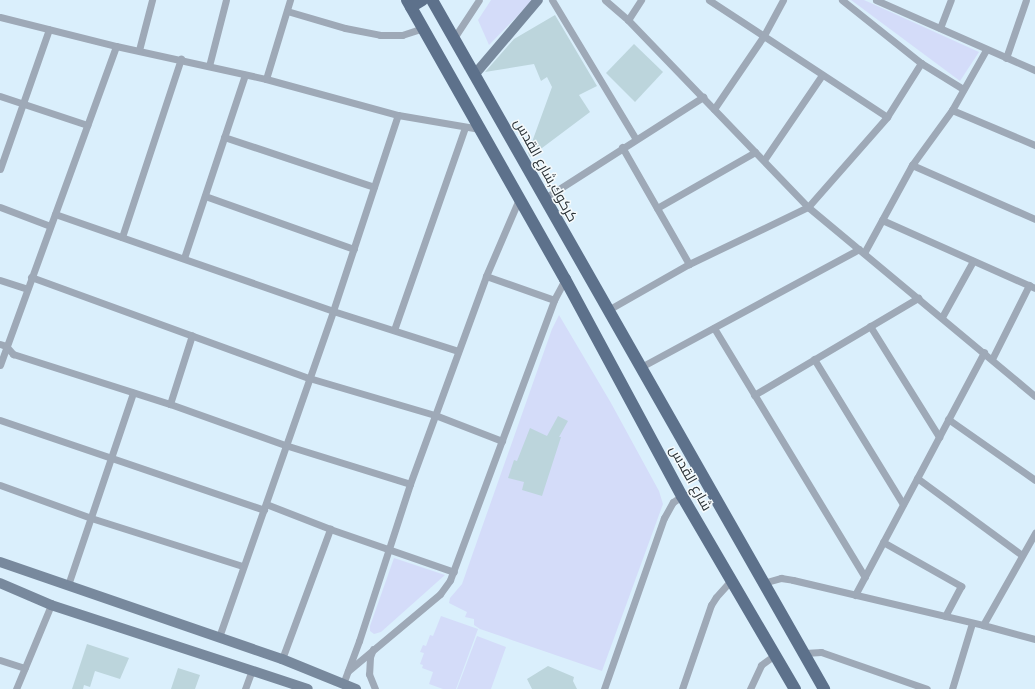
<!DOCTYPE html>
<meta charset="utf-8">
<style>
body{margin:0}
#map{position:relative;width:1035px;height:689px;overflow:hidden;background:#daeffc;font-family:Montserrat,Cairo,sans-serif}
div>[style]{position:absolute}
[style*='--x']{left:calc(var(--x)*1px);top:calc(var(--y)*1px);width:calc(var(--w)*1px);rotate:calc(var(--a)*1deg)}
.green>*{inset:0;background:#d4dcf9}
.building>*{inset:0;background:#bcd5dc}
.street>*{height:7px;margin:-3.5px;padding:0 3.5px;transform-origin:3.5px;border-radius:3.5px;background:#9ea9b7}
.secondary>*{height:10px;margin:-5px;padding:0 5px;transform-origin:5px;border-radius:5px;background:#78899d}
.primary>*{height:12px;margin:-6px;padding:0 6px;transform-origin:6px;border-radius:6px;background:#5d718b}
span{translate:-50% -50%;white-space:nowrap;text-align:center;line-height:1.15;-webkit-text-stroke:3px #f5fafc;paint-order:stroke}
.street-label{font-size:14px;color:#293136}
</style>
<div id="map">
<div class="green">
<i style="clip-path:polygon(491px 0,533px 0,489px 45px,478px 20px)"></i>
<i style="clip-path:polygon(851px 0,864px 0,979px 52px,960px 81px)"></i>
<i style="clip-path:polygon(559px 315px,611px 403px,659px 491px,663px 504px,602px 671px,480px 629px,474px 625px,474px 619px,465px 617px,467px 612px,449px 603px,450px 598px,462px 584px,552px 329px)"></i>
<i style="clip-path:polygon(394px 558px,445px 575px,381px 632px,374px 634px,370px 631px,370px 626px)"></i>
<i style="clip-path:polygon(441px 616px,478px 629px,456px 689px,443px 689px,429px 684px,433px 672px,422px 668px,423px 665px,420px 664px,424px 653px,420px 652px,423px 645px,426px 646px,430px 635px,433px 636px)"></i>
<i style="clip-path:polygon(477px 636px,506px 647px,491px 689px,457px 689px)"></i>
</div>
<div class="building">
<i style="clip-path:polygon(555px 15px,597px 86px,579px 95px,590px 112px,530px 157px,528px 153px,552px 87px,547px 77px,541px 81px,534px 64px,485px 72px,514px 39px)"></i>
<i style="clip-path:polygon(634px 44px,663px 72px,635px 102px,606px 73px)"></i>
<i style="clip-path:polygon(558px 416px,568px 421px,559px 437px,561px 437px,542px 496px,522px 490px,524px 482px,508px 478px,514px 460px,517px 461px,530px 428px,547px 436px)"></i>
<i style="clip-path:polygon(87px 644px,129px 658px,120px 679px,95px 671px,90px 687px,84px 685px,83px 689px,72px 689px)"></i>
<i style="clip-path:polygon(548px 666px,574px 677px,573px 681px,577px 689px,532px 689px,527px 679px)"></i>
<i style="clip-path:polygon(178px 668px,200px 675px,195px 689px,171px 689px)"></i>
</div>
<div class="street">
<i style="--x:552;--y:0;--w:162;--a:58.9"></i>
<i style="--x:605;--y:0;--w:30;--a:41"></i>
<i style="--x:628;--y:20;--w:260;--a:46.1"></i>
<i style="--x:808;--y:207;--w:295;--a:39.8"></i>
<i style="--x:709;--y:0;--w:213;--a:33.3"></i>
<i style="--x:842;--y:0;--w:101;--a:38.6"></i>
<i style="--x:921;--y:63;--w:49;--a:31.8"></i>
<i style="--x:876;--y:0;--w:174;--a:23.8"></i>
<i style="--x:287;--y:11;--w:60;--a:16.3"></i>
<i style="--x:345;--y:28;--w:36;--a:11"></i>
<i style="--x:380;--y:35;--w:22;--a:0"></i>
<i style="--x:402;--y:35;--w:22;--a:-18"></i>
<i style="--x:0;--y:17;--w:120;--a:14"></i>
<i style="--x:116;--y:46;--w:154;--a:12.4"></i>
<i style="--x:266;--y:79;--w:137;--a:15.3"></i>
<i style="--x:398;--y:115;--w:83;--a:9.7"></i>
<i style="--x:628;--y:20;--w:24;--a:-57"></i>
<i style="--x:940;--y:28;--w:30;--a:-69"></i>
<i style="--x:454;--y:38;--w:45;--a:-56.7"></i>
<i style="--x:139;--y:50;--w:52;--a:-75.4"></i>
<i style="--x:1006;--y:58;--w:61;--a:-71"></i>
<i style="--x:209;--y:66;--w:68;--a:-75.6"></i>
<i style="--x:266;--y:79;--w:83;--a:-73.1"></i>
<i style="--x:0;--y:96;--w:92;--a:18.4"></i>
<i style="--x:714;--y:109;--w:87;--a:-55.8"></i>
<i style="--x:763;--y:37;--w:42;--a:-61.6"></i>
<i style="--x:952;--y:110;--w:90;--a:22.9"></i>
<i style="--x:224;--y:137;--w:158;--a:18.4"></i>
<i style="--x:622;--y:147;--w:135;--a:60.2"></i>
<i style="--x:764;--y:160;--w:103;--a:-55.7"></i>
<i style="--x:912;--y:165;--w:134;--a:23.7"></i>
<i style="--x:0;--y:169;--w:148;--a:-70.7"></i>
<i style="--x:205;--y:196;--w:158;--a:19.6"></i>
<i style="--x:545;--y:198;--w:188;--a:-32.6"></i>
<i style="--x:0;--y:207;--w:53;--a:20.8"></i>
<i style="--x:657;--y:208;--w:113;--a:-29.7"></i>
<i style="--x:55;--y:214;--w:294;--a:19.2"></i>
<i style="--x:333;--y:311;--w:131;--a:17.7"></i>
<i style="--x:882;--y:220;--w:167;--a:24"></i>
<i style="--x:122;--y:237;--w:188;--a:-71.7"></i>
<i style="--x:864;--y:253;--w:100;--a:-61.4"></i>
<i style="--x:912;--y:165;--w:68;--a:-54"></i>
<i style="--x:952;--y:110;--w:69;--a:-60.5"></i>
<i style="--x:184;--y:258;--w:193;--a:-71.6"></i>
<i style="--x:486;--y:276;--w:72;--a:19.4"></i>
<i style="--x:31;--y:277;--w:296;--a:20"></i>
<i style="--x:309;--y:378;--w:131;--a:16.4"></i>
<i style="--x:435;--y:415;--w:72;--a:21.2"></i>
<i style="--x:0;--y:280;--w:28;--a:18"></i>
<i style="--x:608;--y:310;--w:93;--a:-29.6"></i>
<i style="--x:689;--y:264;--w:132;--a:-25.6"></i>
<i style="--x:808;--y:207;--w:120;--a:-48.7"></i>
<i style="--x:887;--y:117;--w:64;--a:-57.8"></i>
<i style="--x:942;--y:317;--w:64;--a:-61"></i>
<i style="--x:870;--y:326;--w:131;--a:58.1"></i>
<i style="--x:714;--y:328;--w:291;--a:58.8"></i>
<i style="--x:394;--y:330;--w:215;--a:-70.7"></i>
<i style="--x:0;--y:344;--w:6;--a:18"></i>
<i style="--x:6;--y:346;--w:11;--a:49"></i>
<i style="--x:13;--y:354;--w:165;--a:17.7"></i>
<i style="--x:170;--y:404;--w:122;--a:19.6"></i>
<i style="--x:285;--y:445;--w:131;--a:17.3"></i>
<i style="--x:814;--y:359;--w:170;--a:58.5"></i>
<i style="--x:992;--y:359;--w:83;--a:-63.4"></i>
<i style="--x:0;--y:365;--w:339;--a:-70"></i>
<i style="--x:641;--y:367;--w:248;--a:-28.4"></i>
<i style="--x:754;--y:395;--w:191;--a:-30.6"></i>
<i style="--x:170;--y:404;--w:72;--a:-72.3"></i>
<i style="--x:948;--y:419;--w:106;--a:35"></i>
<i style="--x:0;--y:420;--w:279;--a:18.8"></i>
<i style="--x:917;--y:478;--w:130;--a:36.3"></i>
<i style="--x:0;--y:485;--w:97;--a:19.9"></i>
<i style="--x:91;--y:518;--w:158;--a:17.6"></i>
<i style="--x:266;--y:504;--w:69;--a:21.3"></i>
<i style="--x:330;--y:529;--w:131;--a:19.1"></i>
<i style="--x:883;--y:542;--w:90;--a:29.4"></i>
<i style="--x:961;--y:586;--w:34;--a:118"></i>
<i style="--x:763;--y:583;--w:19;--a:-16"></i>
<i style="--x:781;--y:578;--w:12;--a:9"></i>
<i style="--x:793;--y:580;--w:195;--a:13.3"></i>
<i style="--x:983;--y:625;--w:54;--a:15.1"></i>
<i style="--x:68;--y:585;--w:203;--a:-71.3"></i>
<i style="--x:855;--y:595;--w:275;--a:-62"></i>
<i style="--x:983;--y:625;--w:106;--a:-60.5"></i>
<i style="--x:219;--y:637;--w:345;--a:-70.7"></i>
<i style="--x:333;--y:311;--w:206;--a:-71.7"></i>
<i style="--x:373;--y:649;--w:9;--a:111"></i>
<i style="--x:370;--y:657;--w:17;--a:93"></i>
<i style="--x:369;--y:674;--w:16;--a:68"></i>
<i style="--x:805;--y:653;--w:16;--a:-4"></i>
<i style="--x:821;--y:652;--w:112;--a:19.2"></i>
<i style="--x:282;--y:659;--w:139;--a:-69.7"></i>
<i style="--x:0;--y:660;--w:26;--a:18"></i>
<i style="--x:348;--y:671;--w:120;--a:-39.9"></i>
<i style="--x:440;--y:594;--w:17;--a:-54"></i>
<i style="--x:450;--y:580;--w:299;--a:-69.6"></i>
<i style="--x:554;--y:300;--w:24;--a:-62"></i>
<i style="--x:343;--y:684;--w:46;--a:-69.6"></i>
<i style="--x:359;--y:641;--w:165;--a:-72"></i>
<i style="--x:410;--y:484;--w:221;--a:-69.9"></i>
<i style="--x:486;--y:276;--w:84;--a:-66.8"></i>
<i style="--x:16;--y:689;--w:91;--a:-67.4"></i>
<i style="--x:245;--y:689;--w:20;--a:-70"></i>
<i style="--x:604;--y:689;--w:181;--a:-70.7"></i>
<i style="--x:664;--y:518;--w:18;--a:-61"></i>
<i style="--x:673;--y:502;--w:11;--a:-34"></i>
<i style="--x:682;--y:689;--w:89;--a:-71"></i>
<i style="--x:711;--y:605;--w:9;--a:-58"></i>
<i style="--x:716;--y:597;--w:24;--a:-48"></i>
<i style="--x:750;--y:689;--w:26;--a:-65"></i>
<i style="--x:761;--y:665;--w:17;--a:-36"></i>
<i style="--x:952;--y:689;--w:69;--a:-73.1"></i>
</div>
<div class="secondary">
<i style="--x:475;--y:74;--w:97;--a:-49.6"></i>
<i style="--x:0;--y:562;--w:298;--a:19"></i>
<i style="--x:282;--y:659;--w:80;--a:22.1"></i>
<i style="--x:0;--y:583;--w:56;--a:23.3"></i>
<i style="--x:51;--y:605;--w:270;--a:18.1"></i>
</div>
<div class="primary">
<i style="--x:407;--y:0;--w:321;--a:60.5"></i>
<i style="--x:565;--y:279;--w:247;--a:61.7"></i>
<i style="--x:682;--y:496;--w:224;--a:59.7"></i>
<i style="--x:432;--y:0;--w:793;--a:60.36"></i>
<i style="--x:411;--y:7;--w:13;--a:-32"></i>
</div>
<div class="street-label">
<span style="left:546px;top:170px;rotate:61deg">كركوك,شارع القدس</span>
<span style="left:691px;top:478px;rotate:61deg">شارع القدس</span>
</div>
</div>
